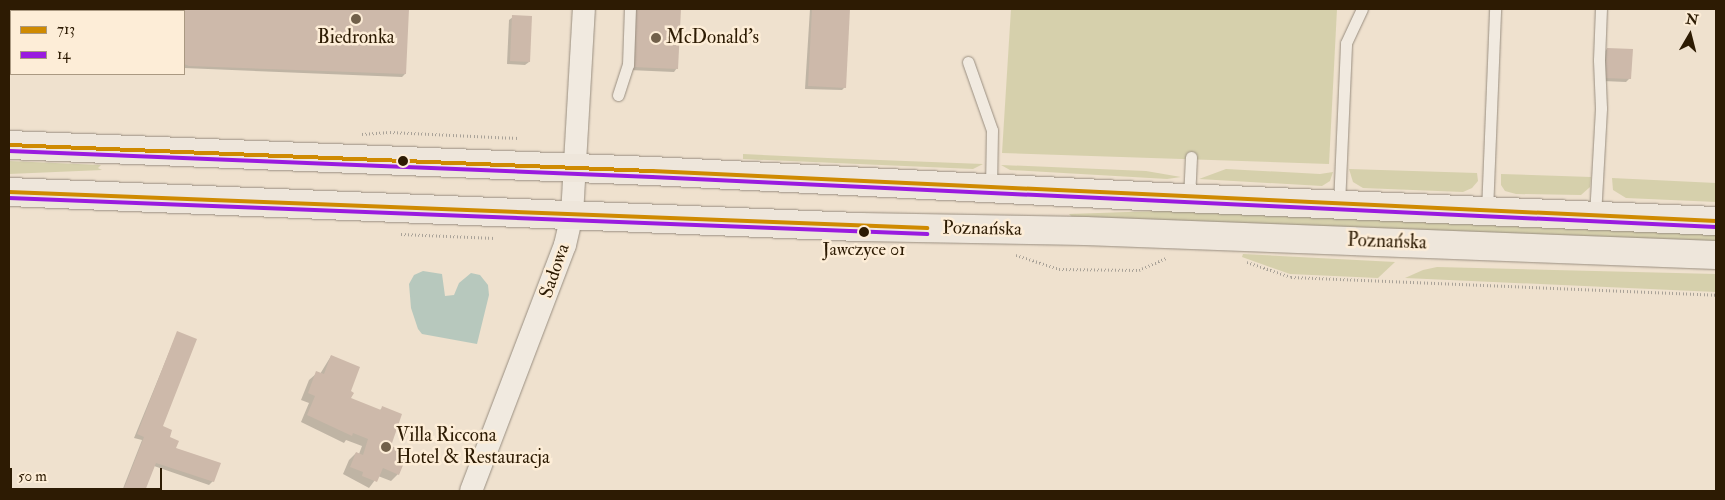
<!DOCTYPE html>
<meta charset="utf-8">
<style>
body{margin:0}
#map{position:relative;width:1725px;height:500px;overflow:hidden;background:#efe1ce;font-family:"IM FELL Double Pica",serif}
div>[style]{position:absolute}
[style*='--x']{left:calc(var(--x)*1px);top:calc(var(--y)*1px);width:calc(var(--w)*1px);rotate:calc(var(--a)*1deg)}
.green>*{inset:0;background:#d6d0ac}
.water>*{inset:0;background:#b7c8bd}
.shadow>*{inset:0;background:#0003}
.building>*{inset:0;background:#cdb9aa}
.path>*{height:3px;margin-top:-1.5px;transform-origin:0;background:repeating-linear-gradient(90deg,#a9a298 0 1px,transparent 0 3.5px)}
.roads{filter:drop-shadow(0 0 1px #998e80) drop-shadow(0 0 1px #998e80)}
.lane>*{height:11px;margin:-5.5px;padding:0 5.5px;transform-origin:5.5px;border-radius:5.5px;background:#f1eae0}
.street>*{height:22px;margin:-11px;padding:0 11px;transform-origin:11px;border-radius:11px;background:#f1eae0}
.primary>*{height:28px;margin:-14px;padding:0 14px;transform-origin:14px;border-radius:14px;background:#eee6db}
.bus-1>*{height:4px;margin:-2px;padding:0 2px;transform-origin:2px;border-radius:2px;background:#cf8a01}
.bus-2>*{height:4px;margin:-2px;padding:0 2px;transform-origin:2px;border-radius:2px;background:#991bdf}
.dots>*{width:14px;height:14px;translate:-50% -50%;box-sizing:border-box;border:2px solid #fdedd7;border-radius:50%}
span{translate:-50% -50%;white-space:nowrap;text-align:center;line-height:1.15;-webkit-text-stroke:5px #fdedd7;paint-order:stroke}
.bus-label{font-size:18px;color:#2d1b03}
.poi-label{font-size:19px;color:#2d1b03}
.left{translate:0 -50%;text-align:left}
.street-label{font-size:19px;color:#2d1b03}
.frame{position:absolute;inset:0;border:10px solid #2d1b03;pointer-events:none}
.legend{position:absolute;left:10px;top:10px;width:175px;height:65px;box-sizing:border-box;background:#fdedd7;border:1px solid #aa9982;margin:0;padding:6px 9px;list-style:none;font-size:15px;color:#2d1b03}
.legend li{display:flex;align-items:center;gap:10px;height:25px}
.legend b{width:25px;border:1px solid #aa9982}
.north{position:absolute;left:1665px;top:10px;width:50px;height:50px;-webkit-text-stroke:4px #fdedd7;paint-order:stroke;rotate:8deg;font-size:14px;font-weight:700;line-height:20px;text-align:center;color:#2d1b03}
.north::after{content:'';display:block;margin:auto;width:18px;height:22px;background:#2d1b03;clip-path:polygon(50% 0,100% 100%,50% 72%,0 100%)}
.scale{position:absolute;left:10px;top:468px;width:152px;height:22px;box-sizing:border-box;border:2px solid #2d1b03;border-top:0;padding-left:6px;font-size:15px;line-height:18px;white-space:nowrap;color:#2d1b03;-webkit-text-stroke:4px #fdedd7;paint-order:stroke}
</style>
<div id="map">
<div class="green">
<i style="clip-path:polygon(1011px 9px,1337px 9px,1329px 164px,1002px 153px)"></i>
<i style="clip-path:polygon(743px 154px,828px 158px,983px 164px,973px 169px,743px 159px)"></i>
<i style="clip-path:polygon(9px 161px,101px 165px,98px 168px,102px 170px,9px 174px)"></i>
<i style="clip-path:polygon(1001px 165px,1146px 171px,1181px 177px,1167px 179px,1010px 170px)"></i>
<i style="clip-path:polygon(1226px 169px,1320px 174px,1333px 172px,1330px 181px,1322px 186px,1199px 179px)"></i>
<i style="clip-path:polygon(1349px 169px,1477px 173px,1478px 181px,1472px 188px,1463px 192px,1363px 188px,1353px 182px)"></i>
<i style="clip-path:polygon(1501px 174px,1591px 177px,1590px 187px,1581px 195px,1516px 194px,1505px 191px,1501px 185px)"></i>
<i style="clip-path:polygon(1612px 178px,1716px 183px,1716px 202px,1626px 198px,1613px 190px)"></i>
<i style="clip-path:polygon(1187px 210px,1716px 232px,1716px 245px,1073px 218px,1069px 214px)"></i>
<i style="clip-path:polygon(1243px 254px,1395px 262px,1378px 278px,1290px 274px,1242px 257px)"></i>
<i style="clip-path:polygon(1437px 267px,1716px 274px,1716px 292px,1405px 278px,1423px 270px)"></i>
</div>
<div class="water">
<i style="clip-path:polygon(423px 271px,442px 274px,445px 296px,454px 295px,459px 283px,471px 273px,480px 275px,488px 285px,489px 295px,477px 344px,422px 334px,418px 329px,411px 308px,409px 284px,414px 275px)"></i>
</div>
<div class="shadow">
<i style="clip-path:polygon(45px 9px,408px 9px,405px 74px,402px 77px,184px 68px,184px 11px,45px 11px)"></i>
<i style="clip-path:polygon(632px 9px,679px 9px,677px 68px,674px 72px,629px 70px)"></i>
<i style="clip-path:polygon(810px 9px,849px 9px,845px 87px,842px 90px,805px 89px)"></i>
<i style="clip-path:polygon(513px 17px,529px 62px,525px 65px,507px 64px,509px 20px)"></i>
<i style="clip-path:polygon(1607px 49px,1630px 78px,1626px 82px,1603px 81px,1604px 52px)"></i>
<i style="clip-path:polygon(177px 333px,162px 426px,175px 449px,213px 481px,209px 485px,154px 466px,144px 491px,122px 491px,142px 440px,134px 438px)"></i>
<i style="clip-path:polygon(331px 356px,350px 399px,379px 411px,383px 407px,398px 474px,391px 481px,378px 476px,369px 488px,343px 474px,349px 460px,356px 453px,359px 454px,362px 446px,346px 440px,344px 443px,301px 422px,309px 403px,301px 400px,309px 380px,317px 373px,320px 374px)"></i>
</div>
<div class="building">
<i style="clip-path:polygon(48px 9px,409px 9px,406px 74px,189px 66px,184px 64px,184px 11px,48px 11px)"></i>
<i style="clip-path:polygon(634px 9px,681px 9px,678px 69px,632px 67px)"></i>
<i style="clip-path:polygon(812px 9px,850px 9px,846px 88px,808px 86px)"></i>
<i style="clip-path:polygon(512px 15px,532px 16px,530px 62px,510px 61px)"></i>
<i style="clip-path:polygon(1607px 48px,1633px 49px,1631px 79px,1605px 78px)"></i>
<i style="clip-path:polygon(177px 331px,197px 339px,163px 426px,172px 430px,170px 437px,179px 441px,176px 448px,221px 463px,214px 482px,156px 463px,145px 491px,123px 491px,144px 437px,137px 434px)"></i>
<i style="clip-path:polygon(331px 355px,360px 367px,351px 391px,354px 393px,351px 398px,381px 410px,382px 406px,402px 414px,391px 446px,408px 453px,399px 475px,383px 468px,377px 482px,362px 476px,363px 472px,350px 467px,356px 452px,363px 455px,368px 439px,353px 433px,352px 436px,307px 415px,315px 396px,308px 393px,316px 371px,324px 374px)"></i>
</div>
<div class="path">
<i style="--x:362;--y:134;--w:28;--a:-4"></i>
<i style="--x:390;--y:132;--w:129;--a:2.7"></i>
<i style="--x:401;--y:234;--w:94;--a:2.4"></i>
<i style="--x:1016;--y:255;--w:45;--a:18"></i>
<i style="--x:1059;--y:269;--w:80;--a:0.7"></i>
<i style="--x:1139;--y:270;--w:30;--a:-24"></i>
<i style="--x:1247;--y:262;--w:46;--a:18.8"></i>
<i style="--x:1291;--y:277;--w:425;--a:2.4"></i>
</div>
<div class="roads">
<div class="lane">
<i style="--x:968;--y:62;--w:72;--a:70.6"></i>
<i style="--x:992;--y:130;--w:59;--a:91"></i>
<i style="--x:618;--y:95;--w:32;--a:-72"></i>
<i style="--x:628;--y:65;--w:56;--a:-88"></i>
<i style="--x:1189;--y:199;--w:42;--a:-87.3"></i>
<i style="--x:1339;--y:205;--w:162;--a:-87.5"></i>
<i style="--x:1346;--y:43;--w:38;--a:-65"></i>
<i style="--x:1487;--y:211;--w:202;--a:-87.7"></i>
<i style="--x:1595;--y:216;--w:108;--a:-86.8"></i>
<i style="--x:1601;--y:108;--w:48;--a:-92.4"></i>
<i style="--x:1599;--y:60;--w:51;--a:-87.8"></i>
</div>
<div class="street">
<i style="--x:471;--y:491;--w:263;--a:-69.1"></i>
<i style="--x:565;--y:245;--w:31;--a:-77"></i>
<i style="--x:572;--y:215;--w:206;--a:-86.7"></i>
</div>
<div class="primary">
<i style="--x:9;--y:145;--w:644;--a:2.32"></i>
<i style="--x:652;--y:171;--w:510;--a:2.92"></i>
<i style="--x:1161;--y:197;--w:556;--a:2.48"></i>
<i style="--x:9;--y:192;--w:852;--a:2.36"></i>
<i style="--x:860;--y:227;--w:225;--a:1"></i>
<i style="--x:1085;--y:231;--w:631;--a:2.18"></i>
</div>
</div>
<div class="bus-1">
<i style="--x:9;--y:145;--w:644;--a:2.32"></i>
<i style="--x:652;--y:171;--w:1065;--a:2.69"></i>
<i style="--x:9;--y:192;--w:919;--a:2.25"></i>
</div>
<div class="bus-2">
<i style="--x:9;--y:151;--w:644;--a:2.32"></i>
<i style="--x:652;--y:177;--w:1065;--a:2.69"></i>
<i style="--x:9;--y:198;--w:919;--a:2.25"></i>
</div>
<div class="dots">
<i style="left:356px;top:19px;background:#71604a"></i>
<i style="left:656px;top:38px;background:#71604a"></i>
<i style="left:403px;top:161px;background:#2d1b03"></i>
<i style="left:864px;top:232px;background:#2d1b03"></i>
<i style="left:386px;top:447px;background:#71604a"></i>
</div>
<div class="bus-label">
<span style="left:864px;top:250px">Jawczyce 01</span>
</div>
<div class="poi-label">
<span style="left:356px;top:38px">Biedronka</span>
<span class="left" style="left:666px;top:38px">McDonald's</span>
<span class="left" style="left:396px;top:447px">Villa Riccona<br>Hotel &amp; Restauracja</span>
</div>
<div class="street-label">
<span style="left:982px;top:229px;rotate:1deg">Poznańska</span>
<span style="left:1387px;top:242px;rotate:2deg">Poznańska</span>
<span style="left:555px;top:271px;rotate:-71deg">Sadowa</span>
</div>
<div class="frame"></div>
<ul class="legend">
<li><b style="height:6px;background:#cf8a01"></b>713</li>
<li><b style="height:6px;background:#991bdf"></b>14</li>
</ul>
<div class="north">N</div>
<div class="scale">50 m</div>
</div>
